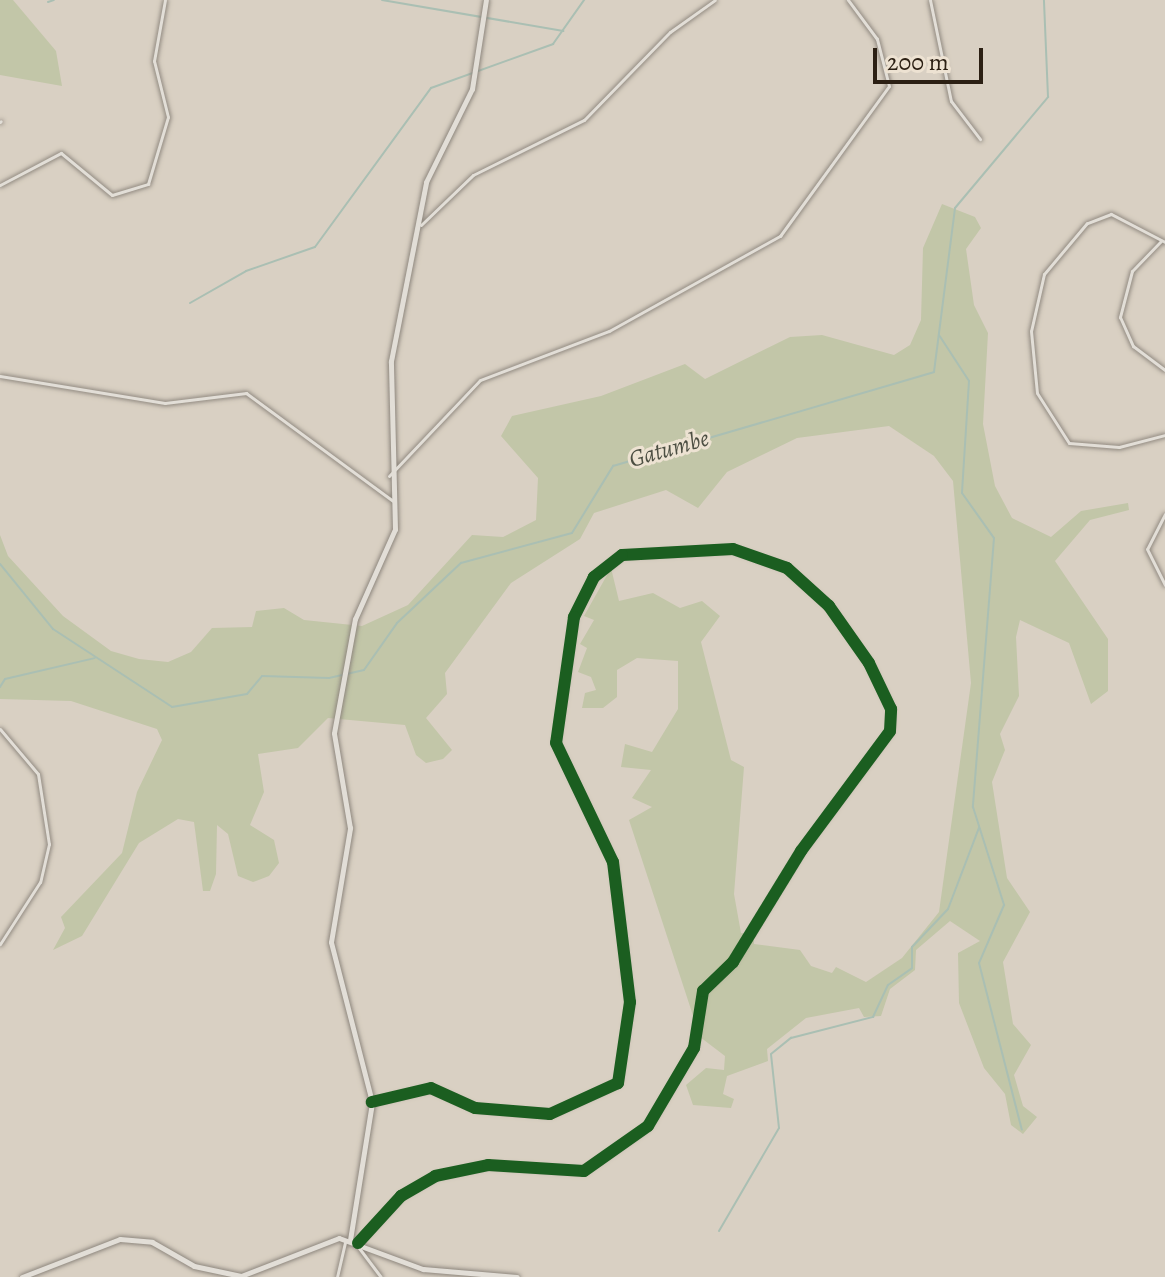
<!DOCTYPE html>
<style>
body{margin:0}
#map{position:relative;width:1165px;height:1277px;overflow:hidden;background:#d9d0c3;font-family:Alegreya,serif}
div>[style]{position:absolute}
[style*='--x']{left:calc(var(--x)*1px);top:calc(var(--y)*1px);width:calc(var(--w)*1px);rotate:calc(var(--a)*1deg)}
.green>*{inset:0;background:#c2c6a8}
.stream>*{height:2px;margin:-1px;padding:0 1px;transform-origin:1px;border-radius:1px;background:#aabfb3}
.roads{filter:drop-shadow(0 0 2px #8e877e) drop-shadow(0 0 2px #8e877e)}
.minor>*{height:3px;margin:-1.5px;padding:0 1.5px;transform-origin:1.5px;border-radius:1.5px;background:#e2ded7}
.secondary>*{height:5px;margin:-2.5px;padding:0 2.5px;transform-origin:2.5px;border-radius:2.5px;background:#e2ded7}
.cycleway>*{height:12px;margin:-6px;padding:0 6px;transform-origin:6px;border-radius:6px;background:#1b5e20}
span{translate:-50% -50%;white-space:nowrap;text-align:center;line-height:1.15;-webkit-text-stroke:6px #ede2d2;paint-order:stroke}
.water-label{font-size:24px;color:#4c4e42;font-style:italic}
.scale{position:absolute;left:873px;top:48px;width:110px;height:36px;box-sizing:border-box;border:4px solid #2c2014;border-top:0;padding-left:10px;font-size:24px;line-height:28px;white-space:nowrap;color:#2c2014;-webkit-text-stroke:6px #ede2d2;paint-order:stroke}
</style>
<div id="map">
<div class="green">
<i style="clip-path:polygon(0 0,13px 0,56px 51px,62px 86px,0 75px)"></i>
<i style="clip-path:polygon(942px 204px,975px 217px,981px 228px,966px 249px,974px 305px,988px 333px,983px 424px,995px 486px,1012px 518px,1051px 537px,1081px 511px,1128px 503px,1129px 510px,1090px 520px,1055px 561px,1108px 639px,1108px 691px,1091px 704px,1069px 643px,1020px 620px,1016px 637px,1019px 696px,1000px 734px,1005px 750px,992px 782px,1007px 878px,1030px 912px,1003px 962px,1013px 1024px,1031px 1045px,1014px 1075px,1023px 1106px,1037px 1117px,1023px 1134px,1011px 1125px,1005px 1094px,984px 1068px,959px 1003px,958px 953px,980px 941px,950px 921px,916px 950px,915px 970px,890px 989px,881px 1016px,864px 1017px,859px 1008px,806px 1018px,767px 1049px,768px 1061px,727px 1076px,723px 1094px,734px 1099px,731px 1108px,693px 1105px,686px 1085px,706px 1068px,724px 1070px,725px 1056px,700px 1037px,629px 820px,652px 807px,632px 798px,651px 770px,621px 767px,625px 744px,652px 752px,678px 709px,678px 661px,637px 658px,617px 670px,617px 697px,603px 708px,582px 708px,585px 693px,596px 690px,591px 677px,578px 672px,587px 648px,580px 644px,594px 620px,584px 616px,611px 568px,619px 601px,653px 593px,680px 608px,702px 601px,720px 616px,701px 642px,731px 760px,744px 767px,734px 894px,741px 933px,754px 935px,754px 944px,800px 950px,811px 966px,832px 973px,836px 967px,866px 982px,902px 958px,939px 912px,971px 683px,953px 481px,934px 456px,889px 426px,797px 438px,727px 472px,698px 508px,666px 490px,594px 513px,580px 539px,511px 583px,445px 673px,447px 694px,426px 718px,452px 750px,443px 759px,426px 763px,416px 755px,405px 725px,328px 718px,298px 748px,258px 754px,264px 792px,250px 825px,274px 840px,279px 863px,269px 876px,253px 882px,238px 876px,228px 834px,217px 825px,216px 874px,210px 891px,203px 891px,194px 822px,178px 819px,139px 843px,82px 936px,53px 950px,65px 928px,61px 917px,122px 853px,137px 792px,162px 740px,157px 729px,71px 701px,0 699px,0 535px,8px 556px,63px 616px,111px 651px,139px 659px,168px 662px,191px 652px,212px 628px,252px 627px,256px 611px,284px 608px,304px 620px,362px 626px,408px 605px,472px 535px,503px 537px,536px 520px,538px 478px,501px 436px,512px 416px,601px 396px,685px 364px,705px 379px,790px 337px,822px 335px,894px 355px,910px 345px,921px 320px,923px 248px)"></i>
</div>
<div class="stream">
<i style="--x:382;--y:0;--w:184;--a:9.7"></i>
<i style="--x:48;--y:2;--w:6;--a:-18"></i>
<i style="--x:190;--y:303;--w:64;--a:-29.7"></i>
<i style="--x:246;--y:271;--w:73;--a:-19.2"></i>
<i style="--x:315;--y:247;--w:197;--a:-53.9"></i>
<i style="--x:431;--y:88;--w:130;--a:-19.8"></i>
<i style="--x:553;--y:44;--w:54;--a:-54.8"></i>
<i style="--x:939;--y:335;--w:55;--a:56.9"></i>
<i style="--x:969;--y:381;--w:112;--a:93.6"></i>
<i style="--x:962;--y:493;--w:55;--a:54.6"></i>
<i style="--x:994;--y:538;--w:270;--a:94.5"></i>
<i style="--x:973;--y:807;--w:103;--a:72.4"></i>
<i style="--x:1004;--y:905;--w:63;--a:113.3"></i>
<i style="--x:979;--y:963;--w:172;--a:75.6"></i>
<i style="--x:0;--y:564;--w:84;--a:50.8"></i>
<i style="--x:53;--y:629;--w:142;--a:33.2"></i>
<i style="--x:172;--y:707;--w:76;--a:-9.8"></i>
<i style="--x:247;--y:694;--w:23;--a:-50"></i>
<i style="--x:262;--y:676;--w:67;--a:1.7"></i>
<i style="--x:329;--y:678;--w:36;--a:-13"></i>
<i style="--x:364;--y:670;--w:57;--a:-54.9"></i>
<i style="--x:397;--y:623;--w:88;--a:-43.2"></i>
<i style="--x:461;--y:563;--w:115;--a:-15.1"></i>
<i style="--x:572;--y:533;--w:79;--a:-58.5"></i>
<i style="--x:613;--y:466;--w:334;--a:-16.3"></i>
<i style="--x:934;--y:372;--w:165;--a:-82.7"></i>
<i style="--x:955;--y:208;--w:145;--a:-50"></i>
<i style="--x:1048;--y:97;--w:97;--a:-92.4"></i>
<i style="--x:0;--y:687;--w:9;--a:-58"></i>
<i style="--x:5;--y:679;--w:92;--a:-13.1"></i>
<i style="--x:719;--y:1231;--w:119;--a:-59.8"></i>
<i style="--x:779;--y:1128;--w:74;--a:-96.2"></i>
<i style="--x:771;--y:1054;--w:26;--a:-39"></i>
<i style="--x:791;--y:1038;--w:85;--a:-14.4"></i>
<i style="--x:873;--y:1017;--w:35;--a:-65"></i>
<i style="--x:888;--y:985;--w:29;--a:-35"></i>
<i style="--x:912;--y:968;--w:21;--a:-90"></i>
<i style="--x:912;--y:947;--w:52;--a:-46.5"></i>
<i style="--x:948;--y:909;--w:87;--a:-69.1"></i>
</div>
<div class="roads">
<div class="minor">
<i style="--x:930;--y:0;--w:103;--a:78.3"></i>
<i style="--x:951;--y:101;--w:48;--a:52.7"></i>
<i style="--x:0;--y:122;--w:1;--a:-45"></i>
<i style="--x:0;--y:185;--w:69;--a:-27.7"></i>
<i style="--x:61;--y:153;--w:66;--a:39.5"></i>
<i style="--x:112;--y:195;--w:38;--a:-17"></i>
<i style="--x:148;--y:184;--w:70;--a:-73.4"></i>
<i style="--x:168;--y:117;--w:58;--a:-104"></i>
<i style="--x:154;--y:61;--w:62;--a:-79.8"></i>
<i style="--x:421;--y:225;--w:72;--a:-43.9"></i>
<i style="--x:473;--y:175;--w:124;--a:-26.4"></i>
<i style="--x:584;--y:120;--w:123;--a:-45.7"></i>
<i style="--x:670;--y:32;--w:55;--a:-35.4"></i>
<i style="--x:1161;--y:241;--w:42;--a:134"></i>
<i style="--x:1132;--y:271;--w:48;--a:104.6"></i>
<i style="--x:1120;--y:317;--w:32;--a:66"></i>
<i style="--x:1133;--y:346;--w:40;--a:37"></i>
<i style="--x:1165;--y:242;--w:61;--a:-152.6"></i>
<i style="--x:1111;--y:214;--w:26;--a:159"></i>
<i style="--x:1087;--y:223;--w:67;--a:130.1"></i>
<i style="--x:1044;--y:274;--w:58;--a:102.8"></i>
<i style="--x:1031;--y:331;--w:62;--a:84.5"></i>
<i style="--x:1037;--y:393;--w:59;--a:57.4"></i>
<i style="--x:1069;--y:443;--w:50;--a:4.6"></i>
<i style="--x:1119;--y:447;--w:48;--a:-14.6"></i>
<i style="--x:0;--y:376;--w:167;--a:9.3"></i>
<i style="--x:165;--y:403;--w:82;--a:-7"></i>
<i style="--x:246;--y:393;--w:182;--a:36.3"></i>
<i style="--x:389;--y:476;--w:132;--a:-46.5"></i>
<i style="--x:480;--y:380;--w:138;--a:-20.8"></i>
<i style="--x:609;--y:331;--w:196;--a:-29.1"></i>
<i style="--x:780;--y:236;--w:185;--a:-54"></i>
<i style="--x:889;--y:86;--w:49;--a:-104.3"></i>
<i style="--x:877;--y:39;--w:49;--a:-126.6"></i>
<i style="--x:1165;--y:514;--w:39;--a:117"></i>
<i style="--x:1147;--y:549;--w:40;--a:63.4"></i>
<i style="--x:0;--y:729;--w:59;--a:49.8"></i>
<i style="--x:38;--y:774;--w:71;--a:81.1"></i>
<i style="--x:49;--y:844;--w:39;--a:103"></i>
<i style="--x:40;--y:882;--w:74;--a:122.8"></i>
<i style="--x:358;--y:1243;--w:64;--a:-47.5"></i>
<i style="--x:401;--y:1196;--w:39;--a:-30"></i>
<i style="--x:435;--y:1176;--w:54;--a:-11.7"></i>
<i style="--x:488;--y:1165;--w:96;--a:3.6"></i>
<i style="--x:584;--y:1171;--w:78;--a:-35.1"></i>
<i style="--x:648;--y:1126;--w:91;--a:-59.5"></i>
<i style="--x:694;--y:1048;--w:58;--a:-81"></i>
<i style="--x:703;--y:991;--w:42;--a:-44"></i>
<i style="--x:733;--y:962;--w:130;--a:-58.5"></i>
<i style="--x:801;--y:851;--w:149;--a:-53.4"></i>
<i style="--x:890;--y:731;--w:22;--a:-87"></i>
<i style="--x:891;--y:709;--w:51;--a:-115.6"></i>
<i style="--x:869;--y:663;--w:70;--a:-125.1"></i>
<i style="--x:829;--y:606;--w:57;--a:-137.9"></i>
<i style="--x:787;--y:568;--w:57;--a:-160.6"></i>
<i style="--x:733;--y:549;--w:111;--a:176.9"></i>
<i style="--x:622;--y:555;--w:36;--a:142"></i>
<i style="--x:594;--y:577;--w:45;--a:116.6"></i>
<i style="--x:574;--y:617;--w:127;--a:98.1"></i>
<i style="--x:556;--y:743;--w:132;--a:64.4"></i>
<i style="--x:613;--y:862;--w:141;--a:83.1"></i>
<i style="--x:630;--y:1002;--w:82;--a:98.4"></i>
<i style="--x:618;--y:1083;--w:75;--a:155.5"></i>
<i style="--x:550;--y:1114;--w:75;--a:-175.4"></i>
<i style="--x:475;--y:1108;--w:48;--a:-155.6"></i>
<i style="--x:431;--y:1088;--w:61;--a:166.7"></i>
<i style="--x:359;--y:1248;--w:36;--a:53"></i>
<i style="--x:337;--y:1277;--w:36;--a:-77"></i>
</div>
<div class="secondary">
<i style="--x:350;--y:1240;--w:140;--a:-80.9"></i>
<i style="--x:372;--y:1102;--w:165;--a:-104.4"></i>
<i style="--x:331;--y:942;--w:116;--a:-80.5"></i>
<i style="--x:350;--y:828;--w:96;--a:-99.6"></i>
<i style="--x:334;--y:733;--w:116;--a:-79.6"></i>
<i style="--x:355;--y:619;--w:98;--a:-66"></i>
<i style="--x:395;--y:529;--w:168;--a:-91.4"></i>
<i style="--x:391;--y:361;--w:182;--a:-78.9"></i>
<i style="--x:426;--y:182;--w:104;--a:-63.7"></i>
<i style="--x:472;--y:89;--w:90;--a:-81.1"></i>
<i style="--x:22;--y:1277;--w:105;--a:-21.2"></i>
<i style="--x:120;--y:1239;--w:32;--a:5"></i>
<i style="--x:152;--y:1242;--w:48;--a:29.7"></i>
<i style="--x:194;--y:1266;--w:48;--a:12"></i>
<i style="--x:241;--y:1276;--w:105;--a:-21.2"></i>
<i style="--x:339;--y:1238;--w:90;--a:20.3"></i>
<i style="--x:423;--y:1269;--w:94;--a:4.9"></i>
</div>
</div>
<div class="cycleway">
<i style="--x:358;--y:1243;--w:64;--a:-47.5"></i>
<i style="--x:401;--y:1196;--w:39;--a:-30"></i>
<i style="--x:435;--y:1176;--w:54;--a:-11.7"></i>
<i style="--x:488;--y:1165;--w:96;--a:3.6"></i>
<i style="--x:584;--y:1171;--w:78;--a:-35.1"></i>
<i style="--x:648;--y:1126;--w:91;--a:-59.5"></i>
<i style="--x:694;--y:1048;--w:58;--a:-81"></i>
<i style="--x:703;--y:991;--w:42;--a:-44"></i>
<i style="--x:733;--y:962;--w:130;--a:-58.5"></i>
<i style="--x:801;--y:851;--w:149;--a:-53.4"></i>
<i style="--x:890;--y:731;--w:22;--a:-87"></i>
<i style="--x:891;--y:709;--w:51;--a:-115.6"></i>
<i style="--x:869;--y:663;--w:70;--a:-125.1"></i>
<i style="--x:829;--y:606;--w:57;--a:-137.9"></i>
<i style="--x:787;--y:568;--w:57;--a:-160.6"></i>
<i style="--x:733;--y:549;--w:111;--a:176.9"></i>
<i style="--x:622;--y:555;--w:36;--a:142"></i>
<i style="--x:594;--y:577;--w:45;--a:116.6"></i>
<i style="--x:574;--y:617;--w:127;--a:98.1"></i>
<i style="--x:556;--y:743;--w:132;--a:64.4"></i>
<i style="--x:613;--y:862;--w:141;--a:83.1"></i>
<i style="--x:630;--y:1002;--w:82;--a:98.4"></i>
<i style="--x:618;--y:1083;--w:75;--a:155.5"></i>
<i style="--x:550;--y:1114;--w:75;--a:-175.4"></i>
<i style="--x:475;--y:1108;--w:48;--a:-155.6"></i>
<i style="--x:431;--y:1088;--w:61;--a:166.7"></i>
</div>
<div class="water-label">
<span style="left:669px;top:449px;rotate:-16deg">Gatumbe</span>
</div>
<div class="scale">200 m</div>
</div>
